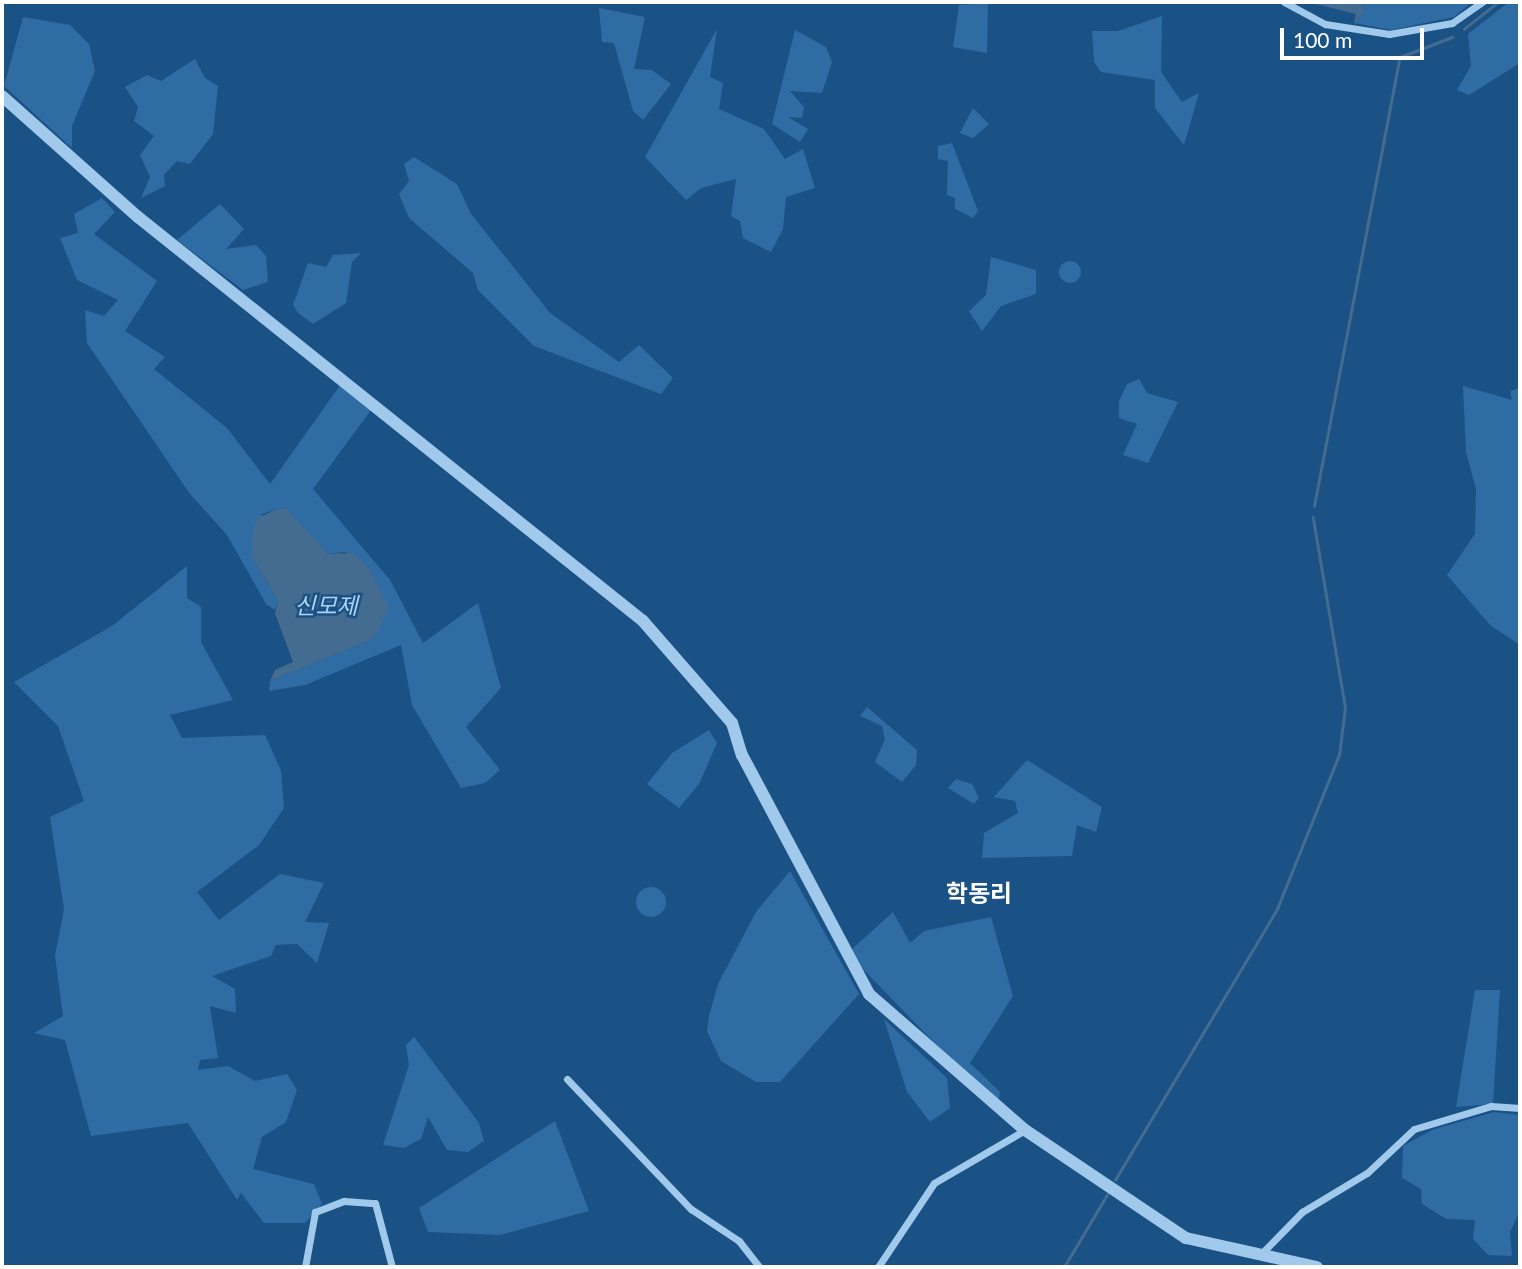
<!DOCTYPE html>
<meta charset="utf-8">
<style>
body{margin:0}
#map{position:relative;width:1522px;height:1269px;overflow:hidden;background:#1b5285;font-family:Lato,"Noto Sans KR",sans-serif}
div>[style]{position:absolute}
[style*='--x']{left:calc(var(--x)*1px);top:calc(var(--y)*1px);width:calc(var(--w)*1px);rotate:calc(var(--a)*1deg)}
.green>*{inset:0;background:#2e6ca3}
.round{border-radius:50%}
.water>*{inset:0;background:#446c91}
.stream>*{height:2.5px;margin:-1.25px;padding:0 1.25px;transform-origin:1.25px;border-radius:1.25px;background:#446c91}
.minor>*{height:7px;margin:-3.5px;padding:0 3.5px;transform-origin:3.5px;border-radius:3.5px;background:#a1c9eb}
.tertiary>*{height:12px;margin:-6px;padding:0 6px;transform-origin:6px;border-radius:6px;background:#a1c9eb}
span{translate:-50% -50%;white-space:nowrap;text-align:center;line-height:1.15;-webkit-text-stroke:5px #1b5285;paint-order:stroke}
.water-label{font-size:23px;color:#add3f3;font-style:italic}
.quarter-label{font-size:24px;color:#fff;font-weight:700}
.frame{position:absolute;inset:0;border:4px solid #fff;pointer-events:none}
.scale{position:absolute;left:1280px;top:28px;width:144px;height:32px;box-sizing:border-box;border:4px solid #fff;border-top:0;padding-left:9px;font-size:21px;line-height:24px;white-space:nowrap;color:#fff;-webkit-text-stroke:5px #1b5285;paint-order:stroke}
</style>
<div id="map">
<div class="green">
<i style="clip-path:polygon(1358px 2px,1472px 2px,1454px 17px,1391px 30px,1354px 23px,1366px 10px)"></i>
<i style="clip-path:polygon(1509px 2px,1520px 2px,1520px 63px,1469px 95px,1457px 90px,1471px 66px,1468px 34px)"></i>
<i style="clip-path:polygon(988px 3px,987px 53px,953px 47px,959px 5px)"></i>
<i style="clip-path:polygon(599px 8px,645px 17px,634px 69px,652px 70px,671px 84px,643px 120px,633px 111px,614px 43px,602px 42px)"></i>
<i style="clip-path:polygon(1162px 16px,1161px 72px,1182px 102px,1199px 93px,1184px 145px,1155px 108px,1155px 80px,1101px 72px,1094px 62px,1092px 31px,1118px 31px)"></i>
<i style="clip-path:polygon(23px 17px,70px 25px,89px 44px,95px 71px,72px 126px,72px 148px,4px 86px)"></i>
<i style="clip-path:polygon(717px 29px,710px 77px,723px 83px,719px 109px,764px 129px,785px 159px,803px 149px,815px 188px,786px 197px,783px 229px,771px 252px,743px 238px,740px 221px,731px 216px,736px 179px,701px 188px,686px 200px,645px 157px)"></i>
<i style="clip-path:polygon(795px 30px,826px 47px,832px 62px,822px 93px,790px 91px,804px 107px,802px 118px,788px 117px,808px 129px,800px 142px,772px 124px)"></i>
<i style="clip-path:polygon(195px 59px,205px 78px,218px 86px,213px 134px,190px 164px,177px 161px,164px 175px,165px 186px,141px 198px,150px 177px,140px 155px,154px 136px,134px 121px,138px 107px,125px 87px,147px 75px,161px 81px)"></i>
<i style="clip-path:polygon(973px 108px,989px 124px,973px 138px,960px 133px)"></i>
<i style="clip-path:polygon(952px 143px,978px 211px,973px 218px,955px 209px,955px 198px,947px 195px,948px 161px,938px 159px,938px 146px)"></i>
<i style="clip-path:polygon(414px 157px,457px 184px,471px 214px,550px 313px,619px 362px,639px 345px,673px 378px,661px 394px,534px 346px,478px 290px,473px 273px,409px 218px,399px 194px,409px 181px,404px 164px)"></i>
<i style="clip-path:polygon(102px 198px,115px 212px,94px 234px,157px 281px,125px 331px,165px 357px,154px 369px,227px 428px,270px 484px,341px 384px,371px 410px,313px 489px,390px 580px,423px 643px,478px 603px,501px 688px,466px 727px,500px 770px,485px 783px,461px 788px,412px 705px,401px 645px,305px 685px,269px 691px,270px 681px,373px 639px,384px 600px,369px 568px,345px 552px,328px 554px,287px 510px,278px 509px,262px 514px,252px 557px,278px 601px,275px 610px,266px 604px,227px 535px,190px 494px,87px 343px,85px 310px,104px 316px,118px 300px,77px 280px,60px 238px,78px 233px,74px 214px)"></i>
<i style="clip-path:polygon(220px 204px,244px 229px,226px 249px,256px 245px,266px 256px,268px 282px,243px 290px,177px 240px)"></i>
<i style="clip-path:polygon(361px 253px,352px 262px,346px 303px,313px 324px,298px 313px,293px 305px,308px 263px,326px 267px,333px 255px)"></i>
<i style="clip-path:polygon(991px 257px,1036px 270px,1036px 294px,1001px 306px,982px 331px,969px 311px,986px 295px)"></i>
<i class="round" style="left:1059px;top:261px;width:22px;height:22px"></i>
<i style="clip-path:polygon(1139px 379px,1147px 393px,1178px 402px,1148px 463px,1123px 455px,1137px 424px,1119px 418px,1119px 401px,1127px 384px)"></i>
<i style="clip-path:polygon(1463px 386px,1512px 400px,1510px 391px,1520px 388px,1520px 645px,1490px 625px,1447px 575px,1475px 534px,1476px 489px,1466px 452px)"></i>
<i style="clip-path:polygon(187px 566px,187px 598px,201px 607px,201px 642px,233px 700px,170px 715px,182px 738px,265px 735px,281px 771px,284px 808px,259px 845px,197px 892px,219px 920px,280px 874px,324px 883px,305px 922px,329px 923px,317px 963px,297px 944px,276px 945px,271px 956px,212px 976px,235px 989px,236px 1013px,210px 1006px,218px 1058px,200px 1060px,198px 1070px,228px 1066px,255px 1081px,287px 1074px,297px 1090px,286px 1122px,262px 1137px,253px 1169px,314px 1184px,322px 1204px,305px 1223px,264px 1223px,241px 1193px,237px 1200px,188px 1123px,91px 1136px,65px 1040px,34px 1033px,63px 1016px,55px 956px,64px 909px,50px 817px,84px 801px,58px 726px,14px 682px,112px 626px)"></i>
<i style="clip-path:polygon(867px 707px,917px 750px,916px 765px,902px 782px,875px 762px,885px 739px,882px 726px,860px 716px)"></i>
<i style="clip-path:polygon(709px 730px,717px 743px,699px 784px,679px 808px,647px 784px,672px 753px)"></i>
<i style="clip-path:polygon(1027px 760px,1102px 807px,1096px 832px,1077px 825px,1072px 856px,982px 858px,984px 833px,1018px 813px,1015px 801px,994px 797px)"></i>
<i style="clip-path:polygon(956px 779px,972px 784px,979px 798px,974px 804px,948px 788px)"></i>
<i style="clip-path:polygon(790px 871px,859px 994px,780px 1082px,756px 1082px,721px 1061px,707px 1031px,709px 1016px,718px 984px,756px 912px)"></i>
<i class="round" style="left:636px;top:887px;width:30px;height:30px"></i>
<i style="clip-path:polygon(893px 912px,910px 943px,924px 931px,991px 917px,1013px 996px,970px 1063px,1000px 1092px,999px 1099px,986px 1096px,860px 966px,852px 949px)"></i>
<i style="clip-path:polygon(1475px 990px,1500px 990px,1493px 1104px,1456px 1107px)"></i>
<i style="clip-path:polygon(884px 1019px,947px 1078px,950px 1108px,930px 1122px,907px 1092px)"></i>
<i style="clip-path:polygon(414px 1037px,479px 1123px,484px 1141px,468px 1152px,447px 1150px,428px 1117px,421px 1139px,404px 1148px,383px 1145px,409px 1065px,406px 1045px)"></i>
<i style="clip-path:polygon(1494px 1112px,1520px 1115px,1520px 1210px,1510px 1232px,1512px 1256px,1488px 1255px,1473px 1239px,1475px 1220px,1446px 1219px,1422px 1204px,1421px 1189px,1402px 1178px,1403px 1146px,1432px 1130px)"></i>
<i style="clip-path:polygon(555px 1121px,589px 1211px,500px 1235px,428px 1232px,419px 1208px)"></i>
</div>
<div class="water">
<i style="clip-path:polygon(1308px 2px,1358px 2px,1366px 10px,1354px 23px,1356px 14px)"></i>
<i style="clip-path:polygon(278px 509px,287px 509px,328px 554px,353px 553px,369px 568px,389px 609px,373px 639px,270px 681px,275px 670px,293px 662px,275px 613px,278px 601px,252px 557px,252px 537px,257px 518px)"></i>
</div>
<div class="stream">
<i style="--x:1464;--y:29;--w:43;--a:-38.5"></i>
<i style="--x:1314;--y:506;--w:457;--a:-79.2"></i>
<i style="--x:1400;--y:57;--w:56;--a:-21"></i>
<i style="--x:1115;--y:1180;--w:316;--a:-59.1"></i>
<i style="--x:1277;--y:909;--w:166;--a:-68.1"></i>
<i style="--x:1339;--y:755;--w:47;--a:-82.7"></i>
<i style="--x:1345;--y:708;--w:193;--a:-99.6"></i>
<i style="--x:1064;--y:1267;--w:84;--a:-59.2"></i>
</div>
<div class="minor">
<i style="--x:1284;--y:2;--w:47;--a:28.2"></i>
<i style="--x:1325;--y:24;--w:65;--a:8.9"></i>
<i style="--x:1389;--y:34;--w:64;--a:-9.9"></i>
<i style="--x:1452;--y:23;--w:37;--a:-35"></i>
<i style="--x:567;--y:1079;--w:180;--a:46.4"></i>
<i style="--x:691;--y:1209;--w:58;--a:33.7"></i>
<i style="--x:739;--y:1241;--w:33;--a:52"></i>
<i style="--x:1261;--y:1254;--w:59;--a:-45.7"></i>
<i style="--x:1302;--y:1212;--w:76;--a:-31"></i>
<i style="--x:1367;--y:1173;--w:64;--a:-43.1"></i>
<i style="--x:1414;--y:1129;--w:80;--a:-16.6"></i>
<i style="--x:1491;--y:1106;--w:29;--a:4"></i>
<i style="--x:305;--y:1267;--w:56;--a:-79.7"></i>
<i style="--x:315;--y:1212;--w:31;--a:-21"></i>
<i style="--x:344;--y:1201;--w:31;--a:4"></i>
<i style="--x:375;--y:1203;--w:66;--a:75.1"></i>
<i style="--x:878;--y:1267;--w:101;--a:-56.3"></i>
<i style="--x:934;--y:1183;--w:105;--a:-30.2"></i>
</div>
<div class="tertiary">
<i style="--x:2;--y:96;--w:182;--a:41.7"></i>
<i style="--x:138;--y:217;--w:647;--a:38.66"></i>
<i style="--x:643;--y:621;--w:135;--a:48.9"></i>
<i style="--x:732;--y:723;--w:34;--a:73"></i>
<i style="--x:742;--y:755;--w:271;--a:62"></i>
<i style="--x:869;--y:994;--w:207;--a:41.1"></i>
<i style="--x:1025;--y:1130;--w:194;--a:33.9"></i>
<i style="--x:1186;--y:1238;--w:134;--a:12.5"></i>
</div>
<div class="water-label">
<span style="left:326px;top:605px">신모제</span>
</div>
<div class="quarter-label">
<span style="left:979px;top:893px">학동리</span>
</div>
<div class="frame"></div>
<div class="scale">100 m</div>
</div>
